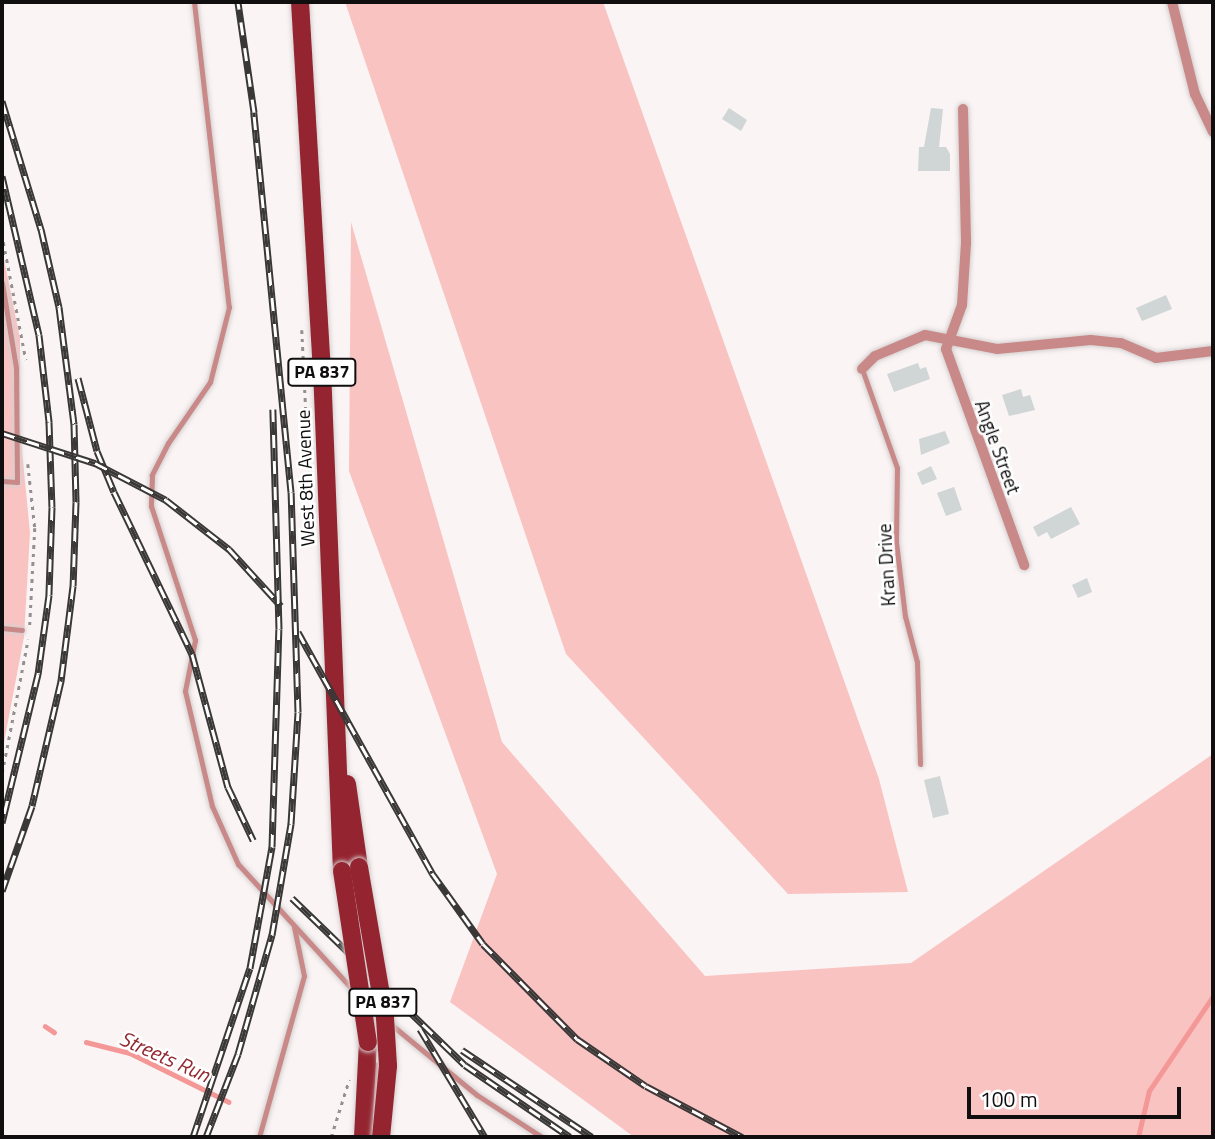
<!DOCTYPE html>
<style>
body{margin:0}
#map{position:relative;width:1215px;height:1139px;overflow:hidden;background:#faf4f4;font-family:"Titillium Web",sans-serif}
div>[style]{position:absolute}
[style*='--x']{left:calc(var(--x)*1px);top:calc(var(--y)*1px);width:calc(var(--w)*1px);rotate:calc(var(--a)*1deg)}
.green>*{inset:0;background:#f9c3c2}
.stream>*{height:4.5px;margin:-2.25px;padding:0 2.25px;transform-origin:2.25px;border-radius:2.25px;background:#f49797}
.building>*{inset:0;background:#d0d5d6}
.path>*{height:2.5px;margin-top:-1.25px;transform-origin:0;background:repeating-linear-gradient(90deg,#959090 0 3.5px,transparent 0 8.5px)}
.roads{filter:drop-shadow(0 0 2px #d5cfcf) drop-shadow(0 0 2px #d5cfcf)}
.service>*{height:5px;margin:-2.5px;padding:0 2.5px;transform-origin:2.5px;border-radius:2.5px;background:#c88988}
.minor>*{height:10px;margin:-5px;padding:0 5px;transform-origin:5px;border-radius:5px;background:#c88988}
.primary>*{height:18px;margin:-9px;padding:0 9px;transform-origin:9px;border-radius:9px;background:#942530}
.rail>*{height:7px;margin-top:-3.5px;transform-origin:0;background:repeating-linear-gradient(90deg,#fff 0 13px,#3a3737 0 26px);box-sizing:border-box;border-block:2px solid #3a3737}
.bridges{filter:drop-shadow(0 0 2px #d5cfcf) drop-shadow(0 0 2px #d5cfcf)}
.primary-bridge>*{height:18px;margin:-9px;padding:0 9px;transform-origin:9px;border-radius:9px;background:#942530}
span{translate:-50% -50%;white-space:nowrap;text-align:center;line-height:1.15;-webkit-text-stroke:5px #fff;paint-order:stroke}
.shield-label span{padding:2px 5px;background:#fff;border:2px solid;border-radius:5px;-webkit-text-stroke-width:0}
.shield-label{font-size:18px;color:#100e0e;font-weight:700}
.street-label{font-size:19px;color:#100e0e}
.water-label{font-size:21px;color:#932831;font-style:italic}
.frame{position:absolute;inset:0;border:4px solid #100e0e;pointer-events:none}
.scale{position:absolute;left:967px;top:1087px;width:214px;height:32px;box-sizing:border-box;border:4px solid #100e0e;border-top:0;padding-left:9px;font-size:21px;line-height:24px;white-space:nowrap;color:#100e0e;-webkit-text-stroke:5px #fff;paint-order:stroke}
</style>
<div id="map">
<div class="green">
<i style="clip-path:polygon(345px 2px,603px 2px,879px 779px,908px 892px,788px 894px,566px 654px)"></i>
<i style="clip-path:polygon(351px 222px,502px 742px,705px 976px,911px 963px,1213px 754px,1213px 1137px,634px 1137px,450px 1002px,497px 874px,349px 471px)"></i>
<i style="clip-path:polygon(2px 249px,20px 339px,20px 430px,30px 533px,24px 637px,2px 753px)"></i>
</div>
<div class="stream">
<i style="--x:45;--y:1026;--w:11;--a:34"></i>
<i style="--x:86;--y:1042;--w:45;--a:14"></i>
<i style="--x:130;--y:1053;--w:110;--a:26.3"></i>
<i style="--x:1138;--y:1137;--w:47;--a:-76.6"></i>
<i style="--x:1149;--y:1091;--w:115;--a:-56"></i>
</div>
<div class="building">
<i style="clip-path:polygon(729px 108px,747px 120px,741px 131px,722px 119px)"></i>
<i style="clip-path:polygon(931px 108px,943px 109px,939px 147px,946px 147px,950px 154px,950px 171px,918px 171px,919px 147px,924px 147px)"></i>
<i style="clip-path:polygon(1166px 295px,1172px 309px,1142px 321px,1136px 308px)"></i>
<i style="clip-path:polygon(918px 363px,920px 369px,926px 367px,930px 379px,894px 392px,887px 374px)"></i>
<i style="clip-path:polygon(1021px 389px,1023px 397px,1030px 395px,1035px 410px,1009px 416px,1002px 395px)"></i>
<i style="clip-path:polygon(945px 431px,950px 443px,921px 455px,919px 439px)"></i>
<i style="clip-path:polygon(931px 466px,937px 479px,922px 485px,917px 473px)"></i>
<i style="clip-path:polygon(954px 487px,962px 510px,946px 516px,937px 493px)"></i>
<i style="clip-path:polygon(1071px 507px,1080px 524px,1051px 539px,1047px 532px,1038px 537px,1033px 527px)"></i>
<i style="clip-path:polygon(1087px 578px,1092px 592px,1078px 598px,1072px 585px)"></i>
<i style="clip-path:polygon(940px 776px,949px 814px,933px 818px,924px 780px)"></i>
</div>
<div class="path">
<i style="--x:2;--y:234;--w:128;--a:79.2"></i>
<i style="--x:302;--y:330;--w:102;--a:87.2"></i>
<i style="--x:28;--y:464;--w:64;--a:83.8"></i>
<i style="--x:35;--y:528;--w:97;--a:93"></i>
<i style="--x:2;--y:773;--w:136;--a:-79"></i>
<i style="--x:331;--y:1137;--w:60;--a:-72.5"></i>
</div>
<div class="roads">
<div class="service">
<i style="--x:194;--y:2;--w:307;--a:83.5"></i>
<i style="--x:229;--y:307;--w:77;--a:104.2"></i>
<i style="--x:210;--y:382;--w:74;--a:124.5"></i>
<i style="--x:168;--y:443;--w:36;--a:117"></i>
<i style="--x:152;--y:475;--w:31;--a:92"></i>
<i style="--x:151;--y:506;--w:141;--a:71.8"></i>
<i style="--x:195;--y:640;--w:52;--a:101.1"></i>
<i style="--x:185;--y:691;--w:118;--a:76.8"></i>
<i style="--x:212;--y:806;--w:64;--a:65.9"></i>
<i style="--x:238;--y:864;--w:173;--a:47.6"></i>
<i style="--x:2;--y:283;--w:86;--a:80.6"></i>
<i style="--x:16;--y:368;--w:114;--a:89.5"></i>
<i style="--x:17;--y:482;--w:15;--a:-176"></i>
<i style="--x:862;--y:369;--w:105;--a:70.5"></i>
<i style="--x:897;--y:468;--w:74;--a:90.8"></i>
<i style="--x:896;--y:542;--w:75;--a:83.1"></i>
<i style="--x:905;--y:616;--w:48;--a:75.4"></i>
<i style="--x:917;--y:662;--w:102;--a:88.3"></i>
<i style="--x:2;--y:628;--w:20;--a:6"></i>
<i style="--x:388;--y:1022;--w:115;--a:39.4"></i>
<i style="--x:477;--y:1095;--w:77;--a:32.9"></i>
<i style="--x:259;--y:1137;--w:167;--a:-74.4"></i>
<i style="--x:304;--y:976;--w:50;--a:-101.5"></i>
</div>
<div class="minor">
<i style="--x:1172;--y:2;--w:95;--a:76"></i>
<i style="--x:1195;--y:94;--w:42;--a:64.7"></i>
<i style="--x:963;--y:109;--w:134;--a:88.7"></i>
<i style="--x:966;--y:243;--w:62;--a:93.7"></i>
<i style="--x:962;--y:305;--w:47;--a:110"></i>
<i style="--x:946;--y:349;--w:230;--a:70.1"></i>
<i style="--x:862;--y:369;--w:18;--a:-45"></i>
<i style="--x:875;--y:356;--w:54;--a:-22.8"></i>
<i style="--x:925;--y:335;--w:73;--a:11"></i>
<i style="--x:997;--y:349;--w:94;--a:-5.5"></i>
<i style="--x:1091;--y:340;--w:30;--a:6"></i>
<i style="--x:1121;--y:343;--w:38;--a:23"></i>
<i style="--x:1156;--y:358;--w:57;--a:-7"></i>
<i style="--x:375;--y:1047;--w:31;--a:-88"></i>
<i style="--x:371;--y:1121;--w:54;--a:-85.8"></i>
</div>
<div class="primary">
<i style="--x:300;--y:2;--w:368;--a:86.6"></i>
<i style="--x:322;--y:369;--w:502;--a:87.72"></i>
<i style="--x:347;--y:784;--w:84;--a:81.8"></i>
<i style="--x:363;--y:1137;--w:95;--a:-87"></i>
</div>
</div>
<div class="rail">
<i style="--x:2;--y:101;--w:134;--a:73.1"></i>
<i style="--x:41;--y:229;--w:80;--a:77"></i>
<i style="--x:59;--y:307;--w:118;--a:82.7"></i>
<i style="--x:74;--y:424;--w:78;--a:88.5"></i>
<i style="--x:76;--y:502;--w:84;--a:92"></i>
<i style="--x:73;--y:586;--w:96;--a:97.2"></i>
<i style="--x:61;--y:681;--w:128;--a:103.1"></i>
<i style="--x:32;--y:806;--w:90;--a:109.4"></i>
<i style="--x:2;--y:176;--w:163;--a:76.9"></i>
<i style="--x:39;--y:335;--w:88;--a:83.4"></i>
<i style="--x:49;--y:422;--w:85;--a:88"></i>
<i style="--x:52;--y:507;--w:88;--a:92"></i>
<i style="--x:49;--y:595;--w:80;--a:97.9"></i>
<i style="--x:38;--y:674;--w:153;--a:103.6"></i>
<i style="--x:78;--y:378;--w:75;--a:75.4"></i>
<i style="--x:97;--y:451;--w:44;--a:67.5"></i>
<i style="--x:114;--y:492;--w:180;--a:64.3"></i>
<i style="--x:192;--y:654;--w:138;--a:74.9"></i>
<i style="--x:228;--y:787;--w:59;--a:64.7"></i>
<i style="--x:2;--y:433;--w:98;--a:17.9"></i>
<i style="--x:95;--y:463;--w:80;--a:27.5"></i>
<i style="--x:166;--y:500;--w:80;--a:37.9"></i>
<i style="--x:229;--y:549;--w:77;--a:47.6"></i>
<i style="--x:298;--y:632;--w:276;--a:60.9"></i>
<i style="--x:432;--y:873;--w:87;--a:54.3"></i>
<i style="--x:483;--y:944;--w:134;--a:45.3"></i>
<i style="--x:577;--y:1039;--w:83;--a:34.3"></i>
<i style="--x:646;--y:1086;--w:109;--a:28"></i>
<i style="--x:292;--y:898;--w:240;--a:44"></i>
<i style="--x:465;--y:1065;--w:127;--a:34.4"></i>
<i style="--x:420;--y:1029;--w:126;--a:59"></i>
<i style="--x:462;--y:1050;--w:156;--a:33.8"></i>
<i style="--x:193;--y:1137;--w:178;--a:-71.4"></i>
<i style="--x:250;--y:968;--w:123;--a:-79.7"></i>
<i style="--x:272;--y:847;--w:218;--a:-88.2"></i>
<i style="--x:279;--y:629;--w:220;--a:-91.6"></i>
<i style="--x:206;--y:1137;--w:89;--a:-68.9"></i>
<i style="--x:238;--y:1054;--w:124;--a:-74.1"></i>
<i style="--x:272;--y:935;--w:113;--a:-80.3"></i>
<i style="--x:291;--y:824;--w:112;--a:-86.4"></i>
<i style="--x:298;--y:712;--w:220;--a:-91.8"></i>
<i style="--x:291;--y:492;--w:382;--a:-95.6"></i>
<i style="--x:254;--y:112;--w:111;--a:-98.3"></i>
</div>
<div class="bridges">
<div class="primary-bridge">
<i style="--x:359;--y:867;--w:153;--a:80.2"></i>
<i style="--x:385;--y:1018;--w:48;--a:86.4"></i>
<i style="--x:388;--y:1066;--w:71;--a:95.6"></i>
<i style="--x:342;--y:871;--w:173;--a:81.4"></i>
</div>
</div>
<div class="shield-label">
<span style="left:322px;top:372px">PA 837</span>
<span style="left:383px;top:1002px">PA 837</span>
</div>
<div class="street-label">
<span style="left:998px;top:447px;rotate:70deg">Angle Street</span>
<span style="left:305px;top:478px;rotate:-92deg">West 8th Avenue</span>
<span style="left:886px;top:565px;rotate:-93deg">Kran Drive</span>
</div>
<div class="water-label">
<span style="left:165px;top:1056px;rotate:24deg">Streets Run</span>
</div>
<div class="frame"></div>
<div class="scale">100 m</div>
</div>
